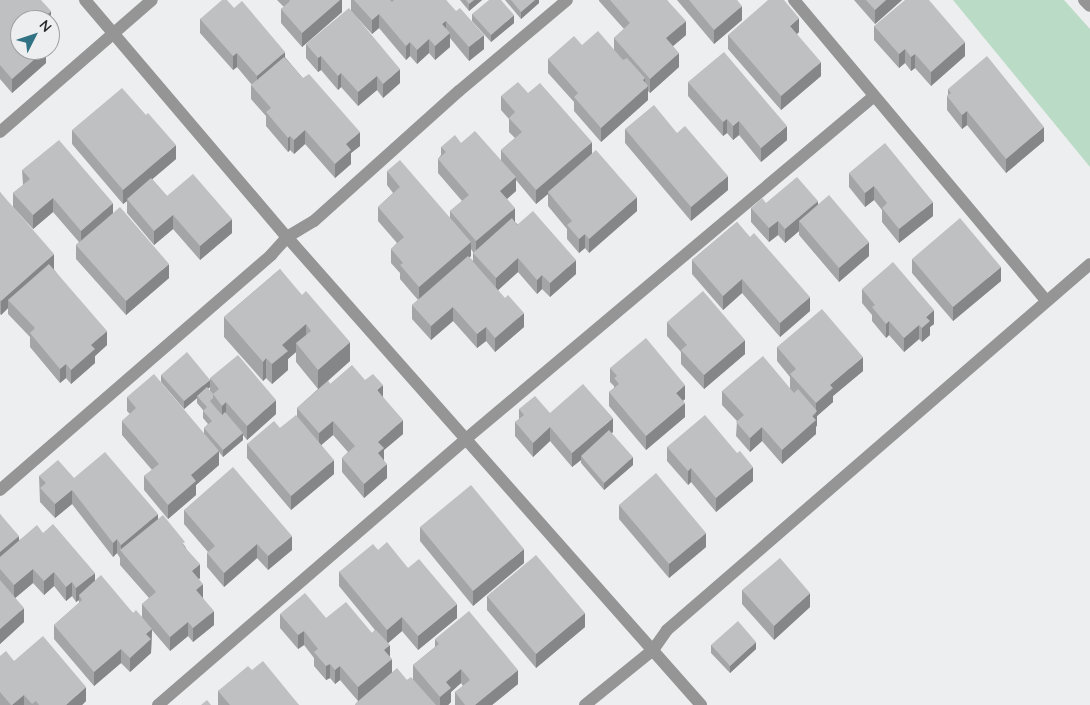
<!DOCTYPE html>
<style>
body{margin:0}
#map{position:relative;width:1090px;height:705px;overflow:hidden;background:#edeeef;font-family:Quicksand,sans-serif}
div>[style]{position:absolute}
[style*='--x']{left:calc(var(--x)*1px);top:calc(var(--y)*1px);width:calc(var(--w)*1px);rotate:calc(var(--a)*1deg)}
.green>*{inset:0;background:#badbc5}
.minor>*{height:12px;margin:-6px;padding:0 6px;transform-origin:6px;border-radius:6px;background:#969595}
.tertiary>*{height:12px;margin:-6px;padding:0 6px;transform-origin:6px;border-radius:6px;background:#969595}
.wall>*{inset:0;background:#a3a5a6}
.shaded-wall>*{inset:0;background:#858687}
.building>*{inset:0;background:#bec0c1}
span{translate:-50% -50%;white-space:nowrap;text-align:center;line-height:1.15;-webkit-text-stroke:5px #edeeef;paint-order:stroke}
.north{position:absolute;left:10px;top:10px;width:50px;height:50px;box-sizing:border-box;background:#edeeef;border:1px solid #9fa0a1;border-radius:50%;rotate:49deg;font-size:14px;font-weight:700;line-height:20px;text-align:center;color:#2b2b2b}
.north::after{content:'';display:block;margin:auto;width:18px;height:22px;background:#317385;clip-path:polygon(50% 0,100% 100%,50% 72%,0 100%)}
</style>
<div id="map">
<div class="green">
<i style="clip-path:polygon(953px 0,1064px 0,1090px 29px,1090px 167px)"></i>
</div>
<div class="minor">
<i style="--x:794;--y:0;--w:392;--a:50"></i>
<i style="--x:1084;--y:0;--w:8;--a:45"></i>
<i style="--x:0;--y:132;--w:201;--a:-41"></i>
<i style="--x:0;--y:490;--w:359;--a:-40.9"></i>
<i style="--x:271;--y:255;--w:24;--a:-48"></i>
<i style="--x:287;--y:237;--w:31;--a:-31"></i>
<i style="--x:314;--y:221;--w:195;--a:-41.9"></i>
<i style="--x:459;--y:91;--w:141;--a:-40.1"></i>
<i style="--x:158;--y:705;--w:408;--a:-40.8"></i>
<i style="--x:467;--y:438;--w:530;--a:-40.03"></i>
<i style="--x:585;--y:705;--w:87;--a:-39"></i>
<i style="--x:653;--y:650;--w:24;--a:-55"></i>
<i style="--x:667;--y:630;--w:559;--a:-40.87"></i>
</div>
<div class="tertiary">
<i style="--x:85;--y:0;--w:311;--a:49.6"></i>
<i style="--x:287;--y:237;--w:625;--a:48.5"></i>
</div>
<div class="wall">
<i style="clip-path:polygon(0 0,51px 25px,53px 42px,20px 20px,46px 50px,46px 63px,12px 93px,0 79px)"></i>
<i style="clip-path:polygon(277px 0,342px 0,342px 12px,302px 47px,281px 23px,281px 9px,284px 7px)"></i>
<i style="clip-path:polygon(351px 0,446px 0,484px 49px,469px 61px,450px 38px,450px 47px,435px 60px,429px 53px,417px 64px,410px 56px,406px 60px,379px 28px,372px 34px,351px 11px)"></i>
<i style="clip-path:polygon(460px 0,482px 0,469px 11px)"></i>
<i style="clip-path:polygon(505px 0,539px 0,539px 3px,521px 19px)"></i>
<i style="clip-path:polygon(599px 0,667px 0,686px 35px,673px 46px,679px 67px,650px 93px,648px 91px,648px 100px,601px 142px,574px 111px,574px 102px,548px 73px,548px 59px,582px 45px,614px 50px,614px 38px,624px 29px,599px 1px)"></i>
<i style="clip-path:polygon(677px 0,737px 0,742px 20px,714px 44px)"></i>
<i style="clip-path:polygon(854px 0,902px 0,875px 24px)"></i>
<i style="clip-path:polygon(234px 8px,285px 57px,360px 146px,351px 153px,351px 164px,335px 178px,305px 144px,294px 154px,290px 150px,288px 152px,266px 126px,266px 116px,251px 99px,251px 85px,252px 85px,237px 67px,233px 70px,200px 33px,200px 19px)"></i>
<i style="clip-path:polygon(472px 14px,514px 23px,491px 42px,472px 21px)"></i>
<i style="clip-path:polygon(874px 26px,965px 56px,931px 86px,915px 68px,911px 71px,905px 63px,899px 68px,874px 40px)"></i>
<i style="clip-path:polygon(799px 32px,797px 34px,821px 76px,781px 110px,728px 49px,728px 35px)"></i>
<i style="clip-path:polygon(306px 44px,400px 83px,383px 98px,377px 90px,358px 106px,341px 87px,338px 90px,321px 70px,318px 72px,306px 58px)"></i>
<i style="clip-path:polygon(688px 82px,787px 140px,761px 162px,739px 135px,733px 140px,727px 133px,723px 136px,688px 96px)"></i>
<i style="clip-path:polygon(948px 89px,1044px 141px,1006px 173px,967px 125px,962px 129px,947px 110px,947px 96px,948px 95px)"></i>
<i style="clip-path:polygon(evenodd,528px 93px,592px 154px,637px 211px,589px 253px,585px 248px,579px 253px,567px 239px,567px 229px,548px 206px,548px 194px,536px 204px,516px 180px,516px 191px,507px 199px,515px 222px,576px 274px,550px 297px,542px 289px,537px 294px,518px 272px,498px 290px,524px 327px,495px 352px,486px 341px,477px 348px,453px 321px,431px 340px,412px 319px,412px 305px,418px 300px,400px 279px,400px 273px,391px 263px,391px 249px,397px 243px,378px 221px,378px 207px,393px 193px,387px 185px,387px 171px,450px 218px,450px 211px,462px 201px,438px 173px,438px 159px,441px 155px,441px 147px,461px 143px,501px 161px,501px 150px,515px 138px,509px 132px,509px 119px,501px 110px,501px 96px,528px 93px,471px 249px,473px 252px,473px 261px,469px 257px,471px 256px,471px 249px)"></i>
<i style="clip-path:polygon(625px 129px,677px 133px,728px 190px,691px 221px,625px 143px)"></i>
<i style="clip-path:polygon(72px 130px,176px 159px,152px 179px,167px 196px,232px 233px,200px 260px,173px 229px,154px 245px,127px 213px,127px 201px,123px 204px,72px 144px)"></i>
<i style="clip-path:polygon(22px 170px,113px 213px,169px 278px,126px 315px,76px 259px,76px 245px,79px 242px,53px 212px,33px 229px,13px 207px,13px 193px,23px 185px)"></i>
<i style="clip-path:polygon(849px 173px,933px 216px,899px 243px,882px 222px,882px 210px,874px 200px,865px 207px,849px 187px)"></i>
<i style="clip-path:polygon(0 192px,107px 345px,95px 356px,95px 363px,71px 384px,66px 378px,60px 383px,30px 347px,30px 337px,8px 314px,8px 308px,1px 315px,0 314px)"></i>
<i style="clip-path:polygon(766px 203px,818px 204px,869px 256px,839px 282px,799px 235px,799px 231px,785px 243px,778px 235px,769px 242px,751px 222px,751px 208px)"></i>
<i style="clip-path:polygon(737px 222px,810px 311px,780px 337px,742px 293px,723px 310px,692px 274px,692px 260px)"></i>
<i style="clip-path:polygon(912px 259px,1001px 281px,953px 321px,912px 273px)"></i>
<i style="clip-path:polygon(280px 269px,350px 361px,328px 381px,330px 384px,365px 380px,383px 397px,403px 434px,384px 450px,384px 461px,387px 478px,364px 498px,342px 472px,342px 458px,348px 452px,333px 435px,321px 445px,334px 474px,291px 510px,247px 458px,247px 444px,280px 428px,297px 416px,297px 408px,318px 389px,296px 362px,296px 352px,288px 359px,288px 370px,272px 384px,266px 378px,263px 381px,224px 337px,224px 317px)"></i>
<i style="clip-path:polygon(862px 289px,934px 324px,930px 327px,930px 335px,922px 342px,919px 339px,904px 352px,889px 335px,886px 338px,872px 321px,872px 315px,862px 303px)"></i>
<i style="clip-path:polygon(667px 322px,745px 354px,704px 389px,681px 364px,681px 352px,667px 336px)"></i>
<i style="clip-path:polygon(777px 347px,863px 371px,833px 396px,833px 402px,817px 416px,817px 425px,816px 427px,816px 434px,782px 464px,762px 441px,750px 452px,736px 436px,737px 421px,722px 405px,722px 391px,790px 388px,790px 377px,777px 361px)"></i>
<i style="clip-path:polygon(610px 368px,685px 399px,683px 401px,685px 417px,646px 450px,609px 406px,609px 392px,614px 388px,614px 386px,610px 382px)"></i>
<i style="clip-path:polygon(161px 375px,210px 387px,208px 389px,210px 391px,210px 378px,276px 414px,247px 440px,243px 435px,243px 440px,223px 457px,219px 452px,219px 465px,196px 485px,196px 495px,168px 519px,144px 490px,144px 476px,152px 470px,122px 435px,122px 421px,130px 414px,127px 411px,127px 397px,204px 434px,204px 428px,208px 424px,203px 418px,203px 410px,197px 403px,197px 398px,184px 409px,161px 382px)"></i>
<i style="clip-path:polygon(519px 409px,550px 413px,613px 432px,611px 433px,633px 465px,604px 490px,581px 463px,581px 460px,572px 467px,550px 441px,533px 457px,515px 436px,515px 422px,519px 419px)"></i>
<i style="clip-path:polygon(667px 447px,737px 453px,753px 481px,716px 512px,691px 482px,688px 485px,667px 461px)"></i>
<i style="clip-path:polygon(39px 476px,74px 478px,158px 519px,185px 546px,200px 578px,199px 579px,203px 598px,214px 625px,193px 642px,188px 636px,170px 651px,152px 630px,151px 653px,130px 672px,121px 663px,94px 686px,54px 639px,54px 625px,79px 603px,79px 600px,76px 602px,72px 596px,66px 601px,54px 586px,44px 595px,33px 583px,15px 598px,24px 622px,0 644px,0 514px,19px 540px,43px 533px,95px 581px,133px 613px,142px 617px,142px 604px,149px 598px,120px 565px,120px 558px,117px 553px,113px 557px,72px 504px,55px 518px,40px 502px)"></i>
<i style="clip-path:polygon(619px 505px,706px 547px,669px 578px,619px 519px)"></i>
<i style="clip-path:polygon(184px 510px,292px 550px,268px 570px,257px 558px,224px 587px,207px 567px,207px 553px,208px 552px,184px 524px)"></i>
<i style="clip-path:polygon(420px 527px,524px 563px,473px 606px,420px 541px)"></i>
<i style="clip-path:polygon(378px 550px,408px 568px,457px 618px,418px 650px,402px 631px,388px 643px,392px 672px,407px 680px,413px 679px,413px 665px,435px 647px,435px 639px,518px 684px,492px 705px,455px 705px,455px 692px,463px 686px,461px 683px,451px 692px,451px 702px,448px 705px,355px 705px,358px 701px,340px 680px,335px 684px,330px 678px,326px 680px,314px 666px,314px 658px,304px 645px,298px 649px,280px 628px,280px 614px,326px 618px,372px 633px,375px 630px,339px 586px,339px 572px)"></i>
<i style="clip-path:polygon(742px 590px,810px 607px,774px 640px,742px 604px)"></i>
<i style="clip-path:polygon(487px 596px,585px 627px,536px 668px,487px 610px)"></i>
<i style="clip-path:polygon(711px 645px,756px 649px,730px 673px,711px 653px)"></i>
<i style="clip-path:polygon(0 656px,14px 661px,86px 701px,82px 705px,0 705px)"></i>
<i style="clip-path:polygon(252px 670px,299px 705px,218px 705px,218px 691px)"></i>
</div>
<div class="shaded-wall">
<i style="clip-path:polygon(340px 0,342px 0,342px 12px,302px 47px,302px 33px)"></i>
<i style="clip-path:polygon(474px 0,482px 0,469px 11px,469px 4px)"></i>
<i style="clip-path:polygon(535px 0,539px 0,539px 3px,521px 19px,521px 12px)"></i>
<i style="clip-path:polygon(886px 0,902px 0,875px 24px,875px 10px)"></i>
<i style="clip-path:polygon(742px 6px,742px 20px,714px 44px,714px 30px)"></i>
<i style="clip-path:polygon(51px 11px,51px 25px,50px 26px,50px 20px,43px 20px,43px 18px)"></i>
<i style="clip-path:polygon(379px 14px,379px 28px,372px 34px,372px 20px)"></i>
<i style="clip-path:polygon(514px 15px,514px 23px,491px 42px,491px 35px)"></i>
<i style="clip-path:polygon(799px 18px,799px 32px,790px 40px,790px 26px)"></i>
<i style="clip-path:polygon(446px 21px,446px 35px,442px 24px)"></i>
<i style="clip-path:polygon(686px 21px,686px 35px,666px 52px,666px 38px)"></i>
<i style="clip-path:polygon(53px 28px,53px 42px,50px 45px,50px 31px)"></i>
<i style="clip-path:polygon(450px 33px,450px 47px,435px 60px,435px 46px)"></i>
<i style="clip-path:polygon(484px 35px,484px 49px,469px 61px,469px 47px)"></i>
<i style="clip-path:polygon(429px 39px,429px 53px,417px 64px,417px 50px)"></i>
<i style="clip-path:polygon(410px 42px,410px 56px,406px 60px,406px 46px)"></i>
<i style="clip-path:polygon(965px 42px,965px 56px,931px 86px,931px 72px)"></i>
<i style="clip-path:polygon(905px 49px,905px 63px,899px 68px,899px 54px)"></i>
<i style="clip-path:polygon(45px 50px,46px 50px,46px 63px,12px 93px,12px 79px)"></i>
<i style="clip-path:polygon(285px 52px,285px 66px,257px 90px,257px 76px)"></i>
<i style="clip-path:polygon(237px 53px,237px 67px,233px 70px,233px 56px)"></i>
<i style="clip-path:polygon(679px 53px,679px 67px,650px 93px,650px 79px)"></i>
<i style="clip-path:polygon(915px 54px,915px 68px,911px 71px,911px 57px)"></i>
<i style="clip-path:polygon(321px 56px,321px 70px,318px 72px,318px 58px)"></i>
<i style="clip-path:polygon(821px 62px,821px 76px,781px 110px,781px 96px)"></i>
<i style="clip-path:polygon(400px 69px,400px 83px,383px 98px,383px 84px)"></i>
<i style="clip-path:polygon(341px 73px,341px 87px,338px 90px,338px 76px)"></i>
<i style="clip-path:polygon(377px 76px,377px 90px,358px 106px,358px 92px)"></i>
<i style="clip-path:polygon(645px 78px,645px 90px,648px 86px,648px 100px,601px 142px,601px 128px)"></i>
<i style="clip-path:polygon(967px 111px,967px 125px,962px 129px,962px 115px)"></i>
<i style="clip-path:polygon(727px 119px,727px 133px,723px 136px,723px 122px)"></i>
<i style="clip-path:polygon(739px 121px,739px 135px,733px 140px,733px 126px)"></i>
<i style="clip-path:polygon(787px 126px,787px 140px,761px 162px,761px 148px)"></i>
<i style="clip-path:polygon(1044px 127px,1044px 141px,1006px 173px,1006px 159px)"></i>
<i style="clip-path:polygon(305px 130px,305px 144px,294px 154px,294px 140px)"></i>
<i style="clip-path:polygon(360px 132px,360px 146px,351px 153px,351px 164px,335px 178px,335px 164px,346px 144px)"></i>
<i style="clip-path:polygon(290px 136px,290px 150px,288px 152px,288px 138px)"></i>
<i style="clip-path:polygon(592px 142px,592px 156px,548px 192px,548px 194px,536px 204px,536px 190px)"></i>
<i style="clip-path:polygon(176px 145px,176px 159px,128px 200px,127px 199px,127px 201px,123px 204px,123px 190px)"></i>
<i style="clip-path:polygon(728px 176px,728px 190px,691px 221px,691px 207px)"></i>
<i style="clip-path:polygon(516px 177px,516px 191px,500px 205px,500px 191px)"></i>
<i style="clip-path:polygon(874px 186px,874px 200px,865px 207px,865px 193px)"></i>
<i style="clip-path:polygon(637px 197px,637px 211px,589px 253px,589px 239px)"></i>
<i style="clip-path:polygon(53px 198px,53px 212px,33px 229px,33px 215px)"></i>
<i style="clip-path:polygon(818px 201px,818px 215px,799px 221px,799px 231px,785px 243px,785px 229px)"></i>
<i style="clip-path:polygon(933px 202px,933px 216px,899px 243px,899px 229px)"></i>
<i style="clip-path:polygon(113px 203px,113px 217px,81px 245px,81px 231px)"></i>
<i style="clip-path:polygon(515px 208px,515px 222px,476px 255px,476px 241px)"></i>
<i style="clip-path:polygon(173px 215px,173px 229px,154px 245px,154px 231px)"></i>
<i style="clip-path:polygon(232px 219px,232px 233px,200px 260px,200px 246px)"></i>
<i style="clip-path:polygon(778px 221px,778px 235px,769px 242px,769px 228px)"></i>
<i style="clip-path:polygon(585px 234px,585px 248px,579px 253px,579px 239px)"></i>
<i style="clip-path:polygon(471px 242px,471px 256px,419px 301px,419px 287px)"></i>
<i style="clip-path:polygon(869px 242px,869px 256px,839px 282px,839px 268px)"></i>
<i style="clip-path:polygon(54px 254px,54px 269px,8px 300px,8px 308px,1px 315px,1px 301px)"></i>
<i style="clip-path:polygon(518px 258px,518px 272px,496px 292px,496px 278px)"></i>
<i style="clip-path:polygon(576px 260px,576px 274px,550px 297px,550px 283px)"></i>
<i style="clip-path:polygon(169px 264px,169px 278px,126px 315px,126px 301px)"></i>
<i style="clip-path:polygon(1001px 267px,1001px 281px,953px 321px,953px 307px)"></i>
<i style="clip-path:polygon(542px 275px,542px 289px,537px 294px,537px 280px)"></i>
<i style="clip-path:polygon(742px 279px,742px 293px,723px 310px,723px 296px)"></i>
<i style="clip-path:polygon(810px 297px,810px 311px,780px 337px,780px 323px)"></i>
<i style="clip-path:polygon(453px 307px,453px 321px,431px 340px,431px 326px)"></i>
<i style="clip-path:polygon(934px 310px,934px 324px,930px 327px,930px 335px,922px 342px,922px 328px,926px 317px)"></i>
<i style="clip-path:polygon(524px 313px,524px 327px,495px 352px,495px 338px)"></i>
<i style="clip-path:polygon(889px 321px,889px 335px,886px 338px,886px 324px)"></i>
<i style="clip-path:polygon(306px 324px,306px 344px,296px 343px,296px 352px,288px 359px,288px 370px,272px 384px,272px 364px,282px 345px)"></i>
<i style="clip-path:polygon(919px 325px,919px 339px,904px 352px,904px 338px)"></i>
<i style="clip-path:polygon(486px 327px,486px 341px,477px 348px,477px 334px)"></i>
<i style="clip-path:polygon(107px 331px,107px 345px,95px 356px,95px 363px,71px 384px,71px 370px,91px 345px)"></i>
<i style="clip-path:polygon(745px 340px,745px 354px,704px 389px,704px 375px)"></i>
<i style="clip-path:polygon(350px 342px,350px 361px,318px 389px,318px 370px)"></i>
<i style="clip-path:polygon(863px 357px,863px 371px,833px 396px,833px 402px,817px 416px,817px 425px,816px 427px,816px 434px,782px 464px,782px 450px,816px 413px,816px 403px,830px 385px)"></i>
<i style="clip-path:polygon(266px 358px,266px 378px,263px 381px,263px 362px)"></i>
<i style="clip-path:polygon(66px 364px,66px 378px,60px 383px,60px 369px)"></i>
<i style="clip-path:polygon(210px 380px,210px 387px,198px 397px,197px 396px,197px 398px,184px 409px,184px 401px)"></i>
<i style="clip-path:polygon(383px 385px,383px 399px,377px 390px)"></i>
<i style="clip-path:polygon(685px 385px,685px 399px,676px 407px,676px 393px)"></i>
<i style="clip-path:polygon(276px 400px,276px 414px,247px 440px,247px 426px)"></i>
<i style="clip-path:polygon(226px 402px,226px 416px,222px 420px,222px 406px)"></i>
<i style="clip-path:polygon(685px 403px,685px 417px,646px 450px,646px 436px)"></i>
<i style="clip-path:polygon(613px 418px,613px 432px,583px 458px,581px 456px,581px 460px,572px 467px,572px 453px)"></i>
<i style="clip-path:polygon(403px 420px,403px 434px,384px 450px,384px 462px,378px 467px,378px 442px)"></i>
<i style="clip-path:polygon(333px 421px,333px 435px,319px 447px,319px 433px)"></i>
<i style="clip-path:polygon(550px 427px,550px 441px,533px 457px,533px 443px)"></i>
<i style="clip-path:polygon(762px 427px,762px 441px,750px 452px,750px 438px)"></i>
<i style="clip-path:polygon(243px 433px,243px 440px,223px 457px,223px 450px)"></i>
<i style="clip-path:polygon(219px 451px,219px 465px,196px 485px,196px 495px,168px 519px,168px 505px,191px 475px)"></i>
<i style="clip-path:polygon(633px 457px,633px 465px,604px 490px,604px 483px)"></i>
<i style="clip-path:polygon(334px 460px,334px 474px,291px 510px,291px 496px)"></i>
<i style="clip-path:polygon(387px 464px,387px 478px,364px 498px,364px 484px)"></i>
<i style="clip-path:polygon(753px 467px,753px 481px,716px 512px,716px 498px)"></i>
<i style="clip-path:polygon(691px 468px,691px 482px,688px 485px,688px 471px)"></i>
<i style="clip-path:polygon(72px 490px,72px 504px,55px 518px,55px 504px)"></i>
<i style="clip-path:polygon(158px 514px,158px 528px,121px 552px,121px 545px)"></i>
<i style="clip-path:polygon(706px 533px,706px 547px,669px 578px,669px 564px)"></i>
<i style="clip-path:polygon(19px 536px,19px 544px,0 560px,0 552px)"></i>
<i style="clip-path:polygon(292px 536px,292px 550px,268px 570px,268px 556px)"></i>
<i style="clip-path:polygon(117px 539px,117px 553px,113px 557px,113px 543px)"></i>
<i style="clip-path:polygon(257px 544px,257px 558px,224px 587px,224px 573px)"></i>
<i style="clip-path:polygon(524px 549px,524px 563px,473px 606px,473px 591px)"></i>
<i style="clip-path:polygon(200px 564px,200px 578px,192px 585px,192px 571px)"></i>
<i style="clip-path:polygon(33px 569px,33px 583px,14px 599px,14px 585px)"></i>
<i style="clip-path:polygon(54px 572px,54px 586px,44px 595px,44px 581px)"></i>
<i style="clip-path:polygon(95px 573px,95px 587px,79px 595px,79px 600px,76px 602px,76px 588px)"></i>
<i style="clip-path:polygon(72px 582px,72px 596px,66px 601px,66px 587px)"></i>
<i style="clip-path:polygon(203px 584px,203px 598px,196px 590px)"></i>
<i style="clip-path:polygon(810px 593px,810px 607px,774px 640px,774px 626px)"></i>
<i style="clip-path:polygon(457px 604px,457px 618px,418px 650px,418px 636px)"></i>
<i style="clip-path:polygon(24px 608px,24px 622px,0 644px,0 629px)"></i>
<i style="clip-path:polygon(214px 611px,214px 625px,193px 642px,193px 628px)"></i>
<i style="clip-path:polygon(585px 613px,585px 627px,536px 668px,536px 654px)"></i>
<i style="clip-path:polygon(402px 617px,402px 631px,387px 644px,387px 630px)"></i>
<i style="clip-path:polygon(188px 622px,188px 636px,170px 651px,170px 637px)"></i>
<i style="clip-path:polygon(152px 629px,151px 653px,130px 672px,130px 658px,146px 634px)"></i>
<i style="clip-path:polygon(304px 631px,304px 645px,298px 649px,298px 635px)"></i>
<i style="clip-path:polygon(756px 642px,756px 649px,730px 673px,730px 666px)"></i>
<i style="clip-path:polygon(390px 645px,390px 659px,384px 650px)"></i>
<i style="clip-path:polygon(121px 649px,121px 663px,94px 686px,94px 672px)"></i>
<i style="clip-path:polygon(392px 659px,392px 673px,358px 701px,358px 687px)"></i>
<i style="clip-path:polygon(330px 664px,330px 678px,326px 680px,326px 666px)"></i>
<i style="clip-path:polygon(340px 666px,340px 680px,335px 684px,335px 670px)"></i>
<i style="clip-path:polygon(461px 669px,461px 683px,451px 692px,451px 702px,448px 705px,440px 705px,440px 697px,446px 682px)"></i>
<i style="clip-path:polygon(518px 670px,518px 684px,492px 705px,475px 705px)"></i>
<i style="clip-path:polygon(86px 687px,86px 701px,82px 705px,66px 705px)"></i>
<i style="clip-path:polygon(24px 695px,24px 705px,12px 705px)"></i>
</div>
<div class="building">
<i style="clip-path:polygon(0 0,41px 0,51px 11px,43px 18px,45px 20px,20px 20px,20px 50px,45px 50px,12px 79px,0 65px)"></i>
<i style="clip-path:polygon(222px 0,227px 0,234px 8px,242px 1px,285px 52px,257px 76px,237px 53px,233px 56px,200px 19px)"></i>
<i style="clip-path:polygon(289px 0,340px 0,302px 33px,281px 9px,290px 1px)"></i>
<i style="clip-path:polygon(354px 0,390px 0,392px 2px,394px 0,446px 0,456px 11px,460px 8px,484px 35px,469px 47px,446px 21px,442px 24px,450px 33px,435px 46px,429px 39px,417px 50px,410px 42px,406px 46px,379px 14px,372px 20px)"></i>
<i style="clip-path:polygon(466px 0,474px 0,469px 4px)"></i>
<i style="clip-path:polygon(489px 0,501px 0,514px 15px,491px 35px,472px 14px)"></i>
<i style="clip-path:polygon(511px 0,535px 0,521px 12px)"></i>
<i style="clip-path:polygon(610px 0,667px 0,686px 21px,666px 38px,679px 53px,650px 79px,614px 38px,630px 23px)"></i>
<i style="clip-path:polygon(689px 0,737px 0,742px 6px,714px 30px)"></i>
<i style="clip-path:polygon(768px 0,784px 0,799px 18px,790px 26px,821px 62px,781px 96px,728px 35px)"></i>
<i style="clip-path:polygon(866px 0,886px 0,875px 10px)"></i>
<i style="clip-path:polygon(905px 0,929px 0,965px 42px,931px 72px,915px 54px,911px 57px,905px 49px,899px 54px,874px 26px)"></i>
<i style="clip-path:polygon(349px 8px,400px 69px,383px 84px,377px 76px,358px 92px,341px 73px,338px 76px,321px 56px,318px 58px,306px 44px)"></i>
<i style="clip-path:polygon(50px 25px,53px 28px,50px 31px)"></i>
<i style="clip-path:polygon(598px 31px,623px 60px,627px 58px,645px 78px,643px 80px,648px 86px,601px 128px,574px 97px,578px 93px,548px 59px,574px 36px,582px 45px)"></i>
<i style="clip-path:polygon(724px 52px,787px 126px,761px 148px,739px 121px,733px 126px,727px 119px,723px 122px,688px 82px)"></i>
<i style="clip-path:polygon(987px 56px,1044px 127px,1006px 159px,967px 111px,962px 115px,947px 96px,951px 93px,948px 89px)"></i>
<i style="clip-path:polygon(284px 57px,303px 78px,309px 74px,360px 132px,346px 144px,351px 150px,335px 164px,305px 130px,294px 140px,290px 136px,288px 138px,266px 112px,271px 108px,251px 85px)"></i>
<i style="clip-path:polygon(518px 82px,528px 93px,540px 83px,592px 142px,536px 190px,501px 150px,522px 132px,509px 118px,515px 112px,501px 96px)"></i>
<i style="clip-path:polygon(122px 88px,146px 115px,148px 113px,176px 145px,123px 190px,72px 130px)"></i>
<i style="clip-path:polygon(654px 105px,677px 133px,685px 126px,728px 176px,691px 207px,625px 129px)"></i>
<i style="clip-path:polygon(475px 131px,516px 177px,500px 191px,515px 208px,476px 241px,450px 211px,469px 195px,438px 159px,446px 152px,441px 147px,455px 135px,461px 143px)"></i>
<i style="clip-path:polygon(59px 140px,113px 203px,81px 231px,53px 198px,33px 215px,13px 193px,30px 179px,22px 170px)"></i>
<i style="clip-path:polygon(885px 143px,933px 202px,899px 229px,882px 208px,887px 203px,874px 186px,865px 193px,849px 173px)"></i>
<i style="clip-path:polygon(596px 150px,637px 197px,589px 239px,585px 234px,579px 239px,567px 225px,572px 221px,548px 192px)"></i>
<i style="clip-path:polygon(400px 160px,471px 242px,419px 287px,400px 265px,403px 263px,391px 249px,404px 237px,378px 207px,400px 187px,387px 171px)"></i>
<i style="clip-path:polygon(193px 174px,232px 219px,200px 246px,173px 215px,154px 231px,127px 199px,151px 178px,167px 196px)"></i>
<i style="clip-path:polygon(797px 177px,818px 201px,785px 229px,778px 221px,769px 228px,751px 208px,762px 198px,766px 203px)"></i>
<i style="clip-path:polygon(0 192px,54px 254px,1px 301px,0 300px)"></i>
<i style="clip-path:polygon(829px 195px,869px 242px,839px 268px,799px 221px)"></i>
<i style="clip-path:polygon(120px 207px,169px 264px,126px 301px,76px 245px)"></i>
<i style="clip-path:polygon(533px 211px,576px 260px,550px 283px,542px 275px,537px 280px,518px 258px,496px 278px,473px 253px,512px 218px,517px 225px)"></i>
<i style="clip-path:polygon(960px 218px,1001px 267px,953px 307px,912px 259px)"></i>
<i style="clip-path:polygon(737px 222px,750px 237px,754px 233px,810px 297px,780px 323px,742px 279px,723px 296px,692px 260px)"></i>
<i style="clip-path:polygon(468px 256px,505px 298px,508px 295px,524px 313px,495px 338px,486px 327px,477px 334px,453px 307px,431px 326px,412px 305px)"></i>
<i style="clip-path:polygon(893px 262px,934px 310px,926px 317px,930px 321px,922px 328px,919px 325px,904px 338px,889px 321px,886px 324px,872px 307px,875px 305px,862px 289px)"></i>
<i style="clip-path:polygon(49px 264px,107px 331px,91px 345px,95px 349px,71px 370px,66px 364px,60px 369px,30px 333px,35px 328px,8px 300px)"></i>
<i style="clip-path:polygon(280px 269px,302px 295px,306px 291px,350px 342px,318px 370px,296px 343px,311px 331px,306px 324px,282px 345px,288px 351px,272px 364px,266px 358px,263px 362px,224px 317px)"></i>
<i style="clip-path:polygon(703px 291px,745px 340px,704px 375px,681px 350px,687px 345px,667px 322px)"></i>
<i style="clip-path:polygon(822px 309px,863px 357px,830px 385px,833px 388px,816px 403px,790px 374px,796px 369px,777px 347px)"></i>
<i style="clip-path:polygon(646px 338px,685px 385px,676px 393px,685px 403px,646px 436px,609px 392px,619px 384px,614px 378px,617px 376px,610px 368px)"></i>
<i style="clip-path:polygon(187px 352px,210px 380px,184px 401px,161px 375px)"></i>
<i style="clip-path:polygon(238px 355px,276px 400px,247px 426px,226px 402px,222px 406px,213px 394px,219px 389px,210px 378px)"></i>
<i style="clip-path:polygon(763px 356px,794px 393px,798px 389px,817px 411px,812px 416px,816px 420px,782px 450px,762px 427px,750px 438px,736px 422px,744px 415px,722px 391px)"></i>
<i style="clip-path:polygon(352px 365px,365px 380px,373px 374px,383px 385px,377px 390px,403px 420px,378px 442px,384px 448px,378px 453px,387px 464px,364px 484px,342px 458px,355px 446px,333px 421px,319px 433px,297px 408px,328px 381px,330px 384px)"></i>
<i style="clip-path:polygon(154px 374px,219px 451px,191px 475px,196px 481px,168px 505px,144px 476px,159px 464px,122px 421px,136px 408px,127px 397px)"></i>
<i style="clip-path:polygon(583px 384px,613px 418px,572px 453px,550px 427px,533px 443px,515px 422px,524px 415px,519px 409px,535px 396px,550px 413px)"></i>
<i style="clip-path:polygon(207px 387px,215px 396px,213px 394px,213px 398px,210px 401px,222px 415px,225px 412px,243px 433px,223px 450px,204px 428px,212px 421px,203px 411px,207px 407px,197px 396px)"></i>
<i style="clip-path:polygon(296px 415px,334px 460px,291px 496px,247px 444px,274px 421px,280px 428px)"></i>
<i style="clip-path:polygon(705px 415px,737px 453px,740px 451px,753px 467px,716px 498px,691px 468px,688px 471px,667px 447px)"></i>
<i style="clip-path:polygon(609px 430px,633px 457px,604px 483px,581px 456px)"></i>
<i style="clip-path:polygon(105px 452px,158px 514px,121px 545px,117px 539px,113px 543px,72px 490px,55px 504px,40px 488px,46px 483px,39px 476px,58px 460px,74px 478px)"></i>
<i style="clip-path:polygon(233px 467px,292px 536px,268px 556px,257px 544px,224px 573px,207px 553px,215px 546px,184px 510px)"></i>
<i style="clip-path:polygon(656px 473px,706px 533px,669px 564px,619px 505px)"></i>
<i style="clip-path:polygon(471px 485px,524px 549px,473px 591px,420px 527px)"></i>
<i style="clip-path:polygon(0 514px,19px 536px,0 552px)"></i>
<i style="clip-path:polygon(163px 515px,185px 542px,182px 544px,200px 564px,192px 571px,203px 584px,196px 590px,214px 611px,193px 628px,188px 622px,170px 637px,142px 604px,156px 592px,120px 550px)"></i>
<i style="clip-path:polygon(53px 524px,95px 573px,76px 588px,72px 582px,66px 587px,54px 572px,44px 581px,33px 569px,14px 585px,0 569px,0 557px,37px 525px,43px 533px)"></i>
<i style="clip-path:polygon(387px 542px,408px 568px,419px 559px,457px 604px,418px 636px,402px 617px,387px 630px,339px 572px,373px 544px,378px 550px)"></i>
<i style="clip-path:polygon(536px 555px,585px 613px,536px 654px,487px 596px)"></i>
<i style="clip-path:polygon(780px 558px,810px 593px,774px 626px,742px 590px)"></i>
<i style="clip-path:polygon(101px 575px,133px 613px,136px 610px,152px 629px,146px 634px,151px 639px,130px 658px,121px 649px,94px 672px,54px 625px,82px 600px,79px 595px)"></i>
<i style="clip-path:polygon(0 580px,24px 608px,0 629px)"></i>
<i style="clip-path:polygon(305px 593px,326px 618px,346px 602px,372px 633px,376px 630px,390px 645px,384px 650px,392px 659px,358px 687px,340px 666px,335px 670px,330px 664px,326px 666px,314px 652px,318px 649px,304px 631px,298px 635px,280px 614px)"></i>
<i style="clip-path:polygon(469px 611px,518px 670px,475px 705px,465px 705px,455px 692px,470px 680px,461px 669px,446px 682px,451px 688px,440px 697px,413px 665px,439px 644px,435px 639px)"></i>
<i style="clip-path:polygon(738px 621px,756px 642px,730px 666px,711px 645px)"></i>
<i style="clip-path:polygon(43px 636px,86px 687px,66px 705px,39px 705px,36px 701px,32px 704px,24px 695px,12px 705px,11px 705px,0 692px,0 656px,6px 651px,14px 661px)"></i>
<i style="clip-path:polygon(263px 661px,299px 705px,230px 705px,218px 691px,248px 666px,252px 670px)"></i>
<i style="clip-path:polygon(397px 668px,407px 680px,411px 677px,436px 705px,356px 705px,355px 704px)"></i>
<i style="clip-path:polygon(207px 700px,211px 705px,201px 705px)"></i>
</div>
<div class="north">N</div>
</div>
